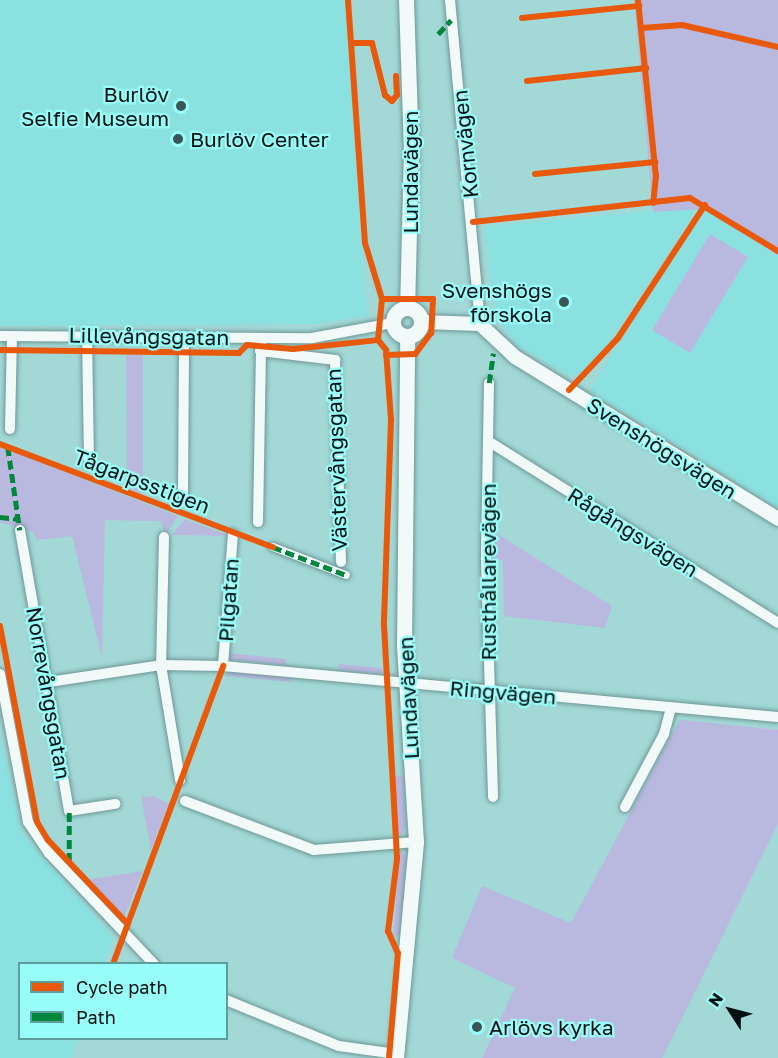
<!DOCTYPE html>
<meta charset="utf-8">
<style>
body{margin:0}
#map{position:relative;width:778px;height:1058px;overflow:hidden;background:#a2d8d6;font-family:"Golos Text",sans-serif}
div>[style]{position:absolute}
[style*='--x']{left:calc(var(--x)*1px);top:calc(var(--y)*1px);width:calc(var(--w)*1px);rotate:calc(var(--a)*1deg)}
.built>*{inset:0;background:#8ae1df}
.green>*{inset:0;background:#b9b8df}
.roads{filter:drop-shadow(0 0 2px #6f9796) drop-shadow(0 0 2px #6f9796)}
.pedestrian>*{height:8px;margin:-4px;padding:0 4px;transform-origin:4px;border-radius:4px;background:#f1f9f9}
.minor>*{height:10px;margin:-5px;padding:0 5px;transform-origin:5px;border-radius:5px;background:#f1f9f9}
.tertiary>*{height:14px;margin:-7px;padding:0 7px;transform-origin:7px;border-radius:7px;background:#f1f9f9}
.secondary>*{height:15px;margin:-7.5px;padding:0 7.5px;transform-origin:7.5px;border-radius:7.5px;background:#f1f9f9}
.secondary>.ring{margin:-7.5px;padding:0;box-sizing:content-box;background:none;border:15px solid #f1f9f9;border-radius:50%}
.quiet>*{height:4.5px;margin-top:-2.25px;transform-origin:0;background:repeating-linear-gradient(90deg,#00873e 0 9px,transparent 0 13.5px)}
.cycleway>*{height:6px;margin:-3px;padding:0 3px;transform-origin:3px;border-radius:3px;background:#e8590c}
.dots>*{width:16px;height:16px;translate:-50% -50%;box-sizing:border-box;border:3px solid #98fdf9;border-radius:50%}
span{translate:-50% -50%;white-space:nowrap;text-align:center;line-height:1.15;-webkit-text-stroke:4.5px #98fdf9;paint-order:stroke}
.poi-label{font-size:21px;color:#001010}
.right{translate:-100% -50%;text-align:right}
.left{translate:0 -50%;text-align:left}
.street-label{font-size:21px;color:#001010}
.legend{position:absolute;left:18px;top:962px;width:210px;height:78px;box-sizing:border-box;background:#98fdf9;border:2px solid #5b9e9c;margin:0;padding:8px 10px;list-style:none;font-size:18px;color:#001010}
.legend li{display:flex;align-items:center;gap:12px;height:30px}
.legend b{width:30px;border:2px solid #5b9e9c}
.north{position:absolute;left:700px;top:980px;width:60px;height:60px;-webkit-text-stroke:4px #98fdf9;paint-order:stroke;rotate:306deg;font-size:16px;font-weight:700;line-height:24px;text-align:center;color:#001010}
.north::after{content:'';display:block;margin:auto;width:21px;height:27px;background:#001010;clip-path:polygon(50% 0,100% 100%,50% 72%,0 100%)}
</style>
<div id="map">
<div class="built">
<i style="clip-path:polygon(0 0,346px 0,367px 316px,315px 324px,0 326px)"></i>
<i style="clip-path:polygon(682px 208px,697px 209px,608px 343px,581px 373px,570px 376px,518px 346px,496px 317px,484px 226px)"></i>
<i style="clip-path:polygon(703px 209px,778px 256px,778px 507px,590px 390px)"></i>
<i style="clip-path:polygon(0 737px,22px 835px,114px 938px,105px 963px,20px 964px,20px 1038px,78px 1039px,71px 1058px,0 1058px)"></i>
</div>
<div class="green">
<i style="clip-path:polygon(634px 0,778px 0,778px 255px,704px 209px,653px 212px)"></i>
<i style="clip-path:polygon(710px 234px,748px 257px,690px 353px,652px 330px)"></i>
<i style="clip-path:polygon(126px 355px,143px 355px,143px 494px,127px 488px)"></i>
<i style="clip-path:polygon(0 447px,178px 516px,166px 534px,160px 521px,105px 520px,102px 657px,72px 536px,37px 540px,33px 532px,0 522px)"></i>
<i style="clip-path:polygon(185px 519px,230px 536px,172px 535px)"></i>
<i style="clip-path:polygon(486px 527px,612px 606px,605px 628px,504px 616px,503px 560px,486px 560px)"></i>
<i style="clip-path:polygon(228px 653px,286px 659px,286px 665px,231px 660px)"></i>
<i style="clip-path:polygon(338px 664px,382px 668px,383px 674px,340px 670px)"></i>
<i style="clip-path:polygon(228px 671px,291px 677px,291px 682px,226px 676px)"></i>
<i style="clip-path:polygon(680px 720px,778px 730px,778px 824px,662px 1058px,482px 1058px,515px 988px,452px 958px,482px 886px,571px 923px)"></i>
<i style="clip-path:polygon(391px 775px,404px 776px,406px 829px,397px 839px)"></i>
<i style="clip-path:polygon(154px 796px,169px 804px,151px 850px,141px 797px)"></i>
<i style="clip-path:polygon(400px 850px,406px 857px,400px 935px,393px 937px)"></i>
<i style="clip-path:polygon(143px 871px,124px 917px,85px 880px)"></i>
</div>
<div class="roads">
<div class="pedestrian">
<i style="--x:273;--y:547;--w:78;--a:21"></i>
</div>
<div class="minor">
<i style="--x:450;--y:0;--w:325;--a:84.7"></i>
<i style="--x:87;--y:335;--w:128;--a:89.1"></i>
<i style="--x:0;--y:336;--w:312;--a:0.4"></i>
<i style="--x:312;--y:338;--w:81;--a:-10.6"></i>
<i style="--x:260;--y:351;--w:76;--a:6.8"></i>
<i style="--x:335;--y:360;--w:202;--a:88.3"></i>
<i style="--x:489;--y:383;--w:177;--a:91"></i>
<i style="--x:486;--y:560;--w:237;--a:88.3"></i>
<i style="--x:10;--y:429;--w:93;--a:-88.8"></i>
<i style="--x:488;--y:441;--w:342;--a:32.1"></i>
<i style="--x:183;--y:494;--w:158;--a:-89.6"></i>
<i style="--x:258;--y:522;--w:178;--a:-89"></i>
<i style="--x:20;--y:530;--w:285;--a:80.1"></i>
<i style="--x:69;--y:811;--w:47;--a:-8.7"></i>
<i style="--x:164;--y:537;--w:128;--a:91.3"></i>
<i style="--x:161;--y:665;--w:117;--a:80.6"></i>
<i style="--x:223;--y:666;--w:132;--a:-85.7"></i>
<i style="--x:0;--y:674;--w:151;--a:79.3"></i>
<i style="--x:28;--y:822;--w:37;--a:56"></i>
<i style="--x:49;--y:853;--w:153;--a:46.6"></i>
<i style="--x:49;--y:682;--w:113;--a:-8.6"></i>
<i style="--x:161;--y:665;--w:62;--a:0.9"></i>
<i style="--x:223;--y:666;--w:557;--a:5.25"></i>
<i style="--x:185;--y:801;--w:138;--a:20.8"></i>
<i style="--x:314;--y:850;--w:102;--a:-4.5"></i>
<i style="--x:625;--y:807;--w:83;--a:-61.9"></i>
<i style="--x:664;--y:734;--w:27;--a:-75"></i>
<i style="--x:226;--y:1000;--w:122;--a:22.2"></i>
<i style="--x:339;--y:1046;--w:58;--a:8"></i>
</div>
<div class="tertiary">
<i style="--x:422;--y:322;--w:58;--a:2"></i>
<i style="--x:480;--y:324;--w:48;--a:43.3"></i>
<i style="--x:515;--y:357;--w:309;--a:31.6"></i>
</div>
<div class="secondary">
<i style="--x:406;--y:0;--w:148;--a:88.1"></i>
<i style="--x:411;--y:148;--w:159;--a:91.4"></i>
<i class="ring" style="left:393px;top:308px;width:13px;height:13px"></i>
<i style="--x:396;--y:1058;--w:217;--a:-84.7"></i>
<i style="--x:416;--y:842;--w:196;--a:-93.5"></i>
<i style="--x:404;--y:646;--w:309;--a:-89.4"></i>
</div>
</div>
<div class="quiet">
<i style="--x:438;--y:34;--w:19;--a:-47"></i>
<i style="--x:489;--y:383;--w:30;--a:-82"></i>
<i style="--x:8;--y:447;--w:84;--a:81.8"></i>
<i style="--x:0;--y:517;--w:19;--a:6"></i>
<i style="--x:273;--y:547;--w:78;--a:21"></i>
<i style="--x:69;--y:862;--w:51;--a:-90"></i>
</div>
<div class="cycleway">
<i style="--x:348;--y:0;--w:244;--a:86"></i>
<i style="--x:365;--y:243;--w:59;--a:73.1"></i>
<i style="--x:382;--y:299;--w:41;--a:95.6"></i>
<i style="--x:378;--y:340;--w:13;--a:51"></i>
<i style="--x:386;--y:350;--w:70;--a:85.9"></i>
<i style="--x:391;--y:420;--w:205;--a:92"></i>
<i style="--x:384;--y:625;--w:234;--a:86.8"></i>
<i style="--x:397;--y:859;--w:73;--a:97.1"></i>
<i style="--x:388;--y:931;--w:24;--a:66"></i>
<i style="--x:398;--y:953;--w:105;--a:94.9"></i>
<i style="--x:638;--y:0;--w:177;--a:84.2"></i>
<i style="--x:656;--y:176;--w:27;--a:96"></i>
<i style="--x:522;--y:18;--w:118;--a:-5.9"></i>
<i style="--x:642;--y:28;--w:40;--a:-4.3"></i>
<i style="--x:682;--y:25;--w:98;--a:12.9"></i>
<i style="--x:352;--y:43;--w:20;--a:0"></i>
<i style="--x:372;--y:43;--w:54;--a:76"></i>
<i style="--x:385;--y:95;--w:9;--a:41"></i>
<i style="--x:392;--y:101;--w:8;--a:-50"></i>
<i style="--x:397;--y:95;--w:19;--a:-93"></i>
<i style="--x:527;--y:81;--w:120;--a:-6.2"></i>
<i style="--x:535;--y:174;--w:121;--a:-5.7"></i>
<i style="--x:473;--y:222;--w:218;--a:-6.3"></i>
<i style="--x:690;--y:198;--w:103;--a:31.1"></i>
<i style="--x:382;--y:299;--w:51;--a:0"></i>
<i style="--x:433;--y:299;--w:34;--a:93"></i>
<i style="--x:431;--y:333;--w:26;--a:127"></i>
<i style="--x:415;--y:354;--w:29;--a:178"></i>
<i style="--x:0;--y:350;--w:239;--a:0.7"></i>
<i style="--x:239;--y:353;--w:11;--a:-45"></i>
<i style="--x:247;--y:345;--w:46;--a:5"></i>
<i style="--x:293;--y:349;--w:85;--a:-6"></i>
<i style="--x:569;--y:390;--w:71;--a:-46.7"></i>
<i style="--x:618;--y:338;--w:159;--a:-56.8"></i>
<i style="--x:0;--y:444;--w:292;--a:20.7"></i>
<i style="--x:0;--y:626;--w:199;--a:79.3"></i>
<i style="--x:37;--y:822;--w:21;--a:59"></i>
<i style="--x:48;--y:840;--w:112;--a:46.5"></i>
<i style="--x:113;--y:964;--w:318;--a:-69.7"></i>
</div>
<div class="dots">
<i style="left:181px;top:106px;background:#395655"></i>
<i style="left:178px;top:139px;background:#395655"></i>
<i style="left:564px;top:302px;background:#395655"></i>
<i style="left:477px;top:1027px;background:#395655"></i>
</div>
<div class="poi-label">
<span class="right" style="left:169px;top:106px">Burlöv<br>Selfie Museum</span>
<span class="left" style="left:190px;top:139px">Burlöv Center</span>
<span class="right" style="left:552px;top:302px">Svenshögs<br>förskola</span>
<span class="left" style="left:489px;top:1027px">Arlövs kyrka</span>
</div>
<div class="street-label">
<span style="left:465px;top:144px;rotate:-96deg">Kornvägen</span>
<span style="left:410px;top:172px;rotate:-90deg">Lundavägen</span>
<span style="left:149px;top:336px;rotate:1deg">Lillevångsgatan</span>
<span style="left:662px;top:448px;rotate:32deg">Svenshögsvägen</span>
<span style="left:336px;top:460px;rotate:-92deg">Västervångsgatan</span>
<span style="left:142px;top:481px;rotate:21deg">Tågarpsstigen</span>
<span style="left:633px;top:532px;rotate:32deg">Rågångsvägen</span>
<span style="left:488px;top:572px;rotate:-90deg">Rusthållarevägen</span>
<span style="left:228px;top:600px;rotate:-86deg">Pilgatan</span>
<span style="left:503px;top:692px;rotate:5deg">Ringvägen</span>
<span style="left:49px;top:693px;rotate:80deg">Norrevångsgatan</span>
<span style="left:408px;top:698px;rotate:-93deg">Lundavägen</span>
</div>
<ul class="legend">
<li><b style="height:8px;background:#e8590c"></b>Cycle path</li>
<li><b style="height:8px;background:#00873e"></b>Path</li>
</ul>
<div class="north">N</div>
</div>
